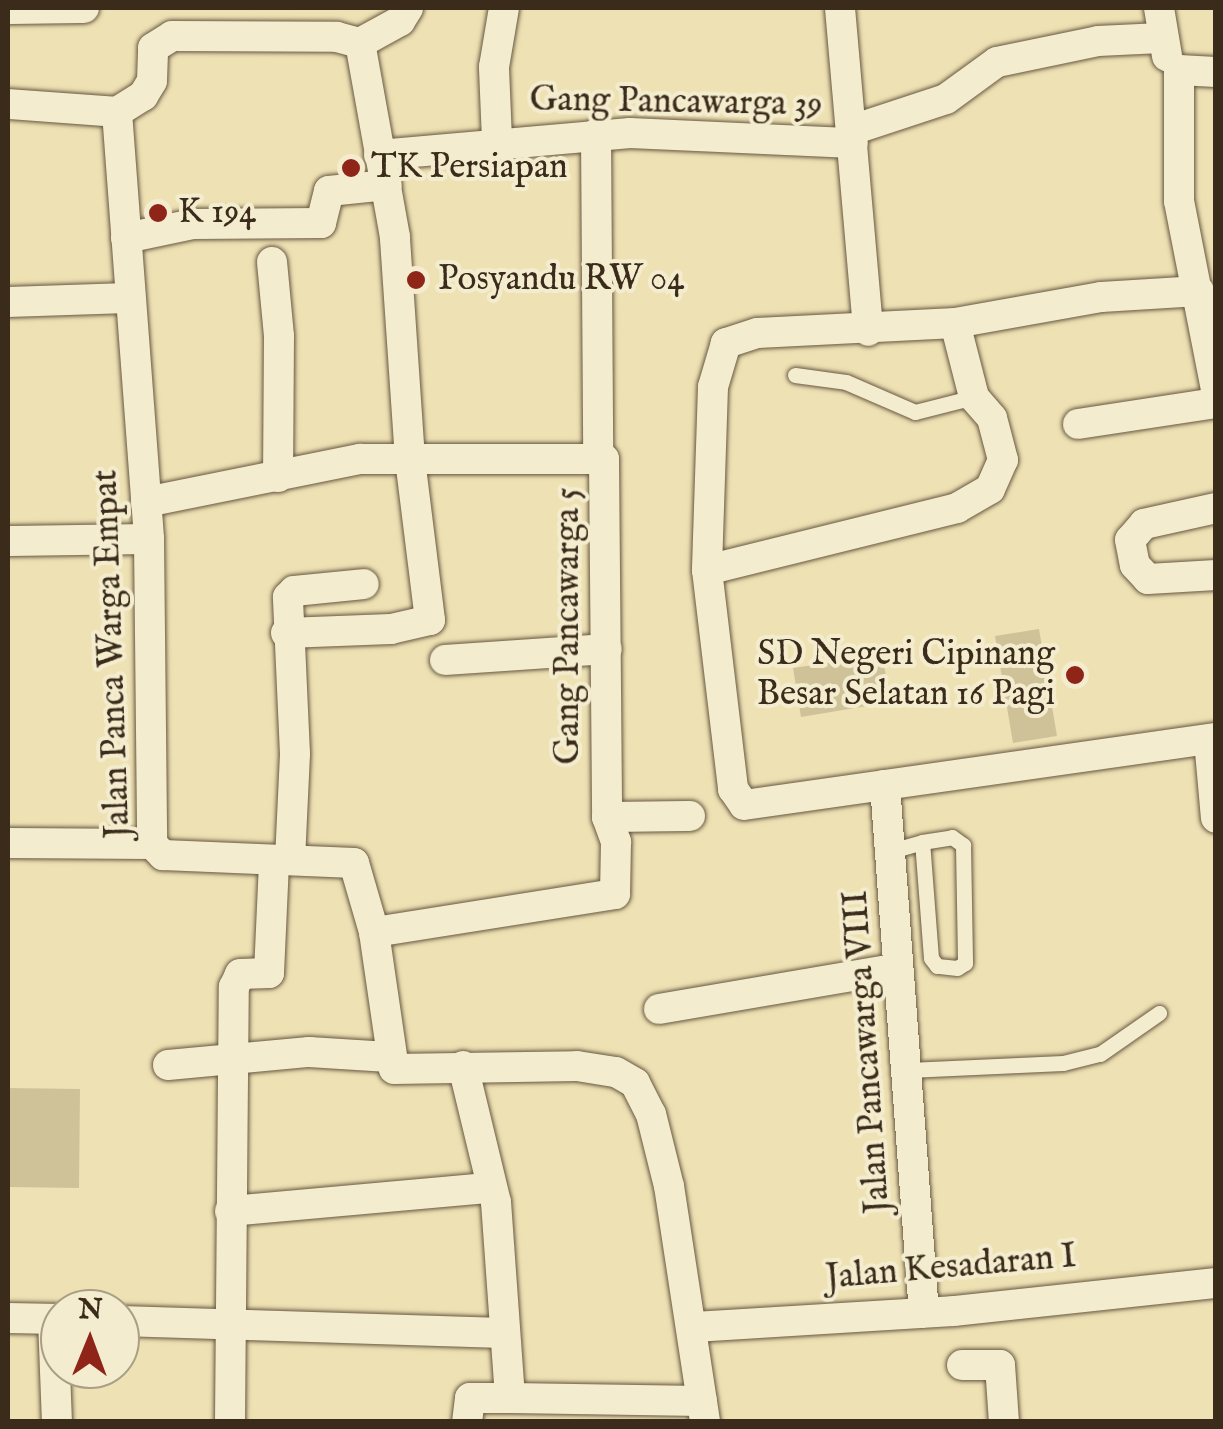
<!DOCTYPE html>
<style>
body{margin:0}
#map{position:relative;width:1223px;height:1429px;overflow:hidden;background:#eee1b3;font-family:"IM FELL English",serif}
div>[style]{position:absolute}
[style*='--x']{left:calc(var(--x)*1px);top:calc(var(--y)*1px);width:calc(var(--w)*1px);rotate:calc(var(--a)*1deg)}
.green>*{inset:0;background:#cfc299}
.roads{filter:drop-shadow(0 0 2px #675841) drop-shadow(0 0 2px #675841)}
.service>*{height:15px;margin:-7.5px;padding:0 7.5px;transform-origin:7.5px;border-radius:7.5px;background:#f4ecce}
.minor>*{height:30px;margin:-15px;padding:0 15px;transform-origin:15px;border-radius:15px;background:#f4ecce}
.dots>*{width:28px;height:28px;translate:-50% -50%;box-sizing:border-box;border:5px solid #f4ecce;border-radius:50%}
span{translate:-50% -50%;white-space:nowrap;text-align:center;line-height:1.15;-webkit-text-stroke:8px #f4ecce;paint-order:stroke}
.street-label{font-size:35px;color:#3a2b1b}
.poi-label{font-size:35px;color:#3a2b1b}
.left{translate:0 -50%;text-align:left}
.right{translate:-100% -50%;text-align:right}
.frame{position:absolute;inset:0;border:10px solid #3a2b1b;pointer-events:none}
.north{position:absolute;left:40px;top:1289px;width:100px;height:100px;box-sizing:border-box;background:#f4ecce;border:2px solid #aa9f86;border-radius:50%;rotate:1deg;font-size:28px;font-weight:700;line-height:40px;text-align:center;color:#3a2b1b}
.north::after{content:'';display:block;margin:auto;width:35px;height:45px;background:#8f2418;clip-path:polygon(50% 0,100% 100%,50% 72%,0 100%)}
</style>
<div id="map">
<div class="green">
<i style="clip-path:polygon(1039px 629px,1057px 736px,1013px 743px,995px 636px)"></i>
<i style="clip-path:polygon(882px 655px,891px 702px,801px 717px,793px 668px)"></i>
<i style="clip-path:polygon(8px 1088px,80px 1089px,79px 1188px,8px 1187px)"></i>
</div>
<div class="roads">
<div class="service">
<i style="--x:795;--y:375;--w:51;--a:7.8"></i>
<i style="--x:846;--y:382;--w:75;--a:23.5"></i>
<i style="--x:915;--y:412;--w:61;--a:-14.3"></i>
<i style="--x:891;--y:851;--w:32;--a:-16"></i>
<i style="--x:922;--y:842;--w:30;--a:-9"></i>
<i style="--x:952;--y:837;--w:14;--a:36"></i>
<i style="--x:963;--y:845;--w:118;--a:89"></i>
<i style="--x:965;--y:963;--w:9;--a:148"></i>
<i style="--x:957;--y:968;--w:20;--a:-174"></i>
<i style="--x:937;--y:966;--w:10;--a:-127"></i>
<i style="--x:931;--y:958;--w:116;--a:-94.4"></i>
<i style="--x:908;--y:1070;--w:155;--a:-2.6"></i>
<i style="--x:1063;--y:1063;--w:38;--a:-14"></i>
<i style="--x:1100;--y:1054;--w:72;--a:-34.8"></i>
</div>
<div class="minor">
<i style="--x:840;--y:8;--w:324;--a:85"></i>
<i style="--x:1159;--y:8;--w:49;--a:80.5"></i>
<i style="--x:8;--y:9;--w:76;--a:-0.8"></i>
<i style="--x:360;--y:43;--w:46;--a:-28.8"></i>
<i style="--x:400;--y:21;--w:15;--a:-58"></i>
<i style="--x:1179;--y:70;--w:131;--a:90"></i>
<i style="--x:1179;--y:201;--w:192;--a:78.9"></i>
<i style="--x:1179;--y:70;--w:37;--a:3"></i>
<i style="--x:8;--y:104;--w:109;--a:4.2"></i>
<i style="--x:117;--y:112;--w:428;--a:85.7"></i>
<i style="--x:149;--y:539;--w:305;--a:89.4"></i>
<i style="--x:152;--y:844;--w:16;--a:45"></i>
<i style="--x:163;--y:855;--w:191;--a:2.4"></i>
<i style="--x:354;--y:863;--w:72;--a:73.8"></i>
<i style="--x:374;--y:932;--w:138;--a:81.7"></i>
<i style="--x:394;--y:1069;--w:183;--a:-0.9"></i>
<i style="--x:577;--y:1066;--w:39;--a:9"></i>
<i style="--x:616;--y:1072;--w:22;--a:30"></i>
<i style="--x:635;--y:1083;--w:35;--a:63"></i>
<i style="--x:651;--y:1114;--w:74;--a:76"></i>
<i style="--x:669;--y:1186;--w:239;--a:81.3"></i>
<i style="--x:117;--y:112;--w:31;--a:-32"></i>
<i style="--x:143;--y:96;--w:17;--a:-59"></i>
<i style="--x:152;--y:81;--w:33;--a:-88"></i>
<i style="--x:153;--y:48;--w:22;--a:-32"></i>
<i style="--x:172;--y:36;--w:165;--a:0.3"></i>
<i style="--x:337;--y:37;--w:24;--a:15"></i>
<i style="--x:852;--y:130;--w:99;--a:-18.3"></i>
<i style="--x:946;--y:99;--w:63;--a:-36"></i>
<i style="--x:997;--y:62;--w:103;--a:-11.7"></i>
<i style="--x:1098;--y:41;--w:63;--a:-2.7"></i>
<i style="--x:596;--y:134;--w:323;--a:89.6"></i>
<i style="--x:497;--y:140;--w:73;--a:-92.4"></i>
<i style="--x:494;--y:67;--w:60;--a:-80.4"></i>
<i style="--x:379;--y:155;--w:252;--a:-5"></i>
<i style="--x:630;--y:133;--w:223;--a:2.6"></i>
<i style="--x:126;--y:238;--w:68;--a:-11.8"></i>
<i style="--x:193;--y:224;--w:128;--a:-0.4"></i>
<i style="--x:321;--y:223;--w:33;--a:-76"></i>
<i style="--x:329;--y:191;--w:58;--a:-5.9"></i>
<i style="--x:272;--y:262;--w:74;--a:84.6"></i>
<i style="--x:279;--y:336;--w:141;--a:90.4"></i>
<i style="--x:1199;--y:291;--w:98;--a:176.5"></i>
<i style="--x:1101;--y:297;--w:148;--a:169.9"></i>
<i style="--x:955;--y:323;--w:198;--a:177.1"></i>
<i style="--x:757;--y:333;--w:33;--a:162"></i>
<i style="--x:726;--y:343;--w:46;--a:106.5"></i>
<i style="--x:713;--y:387;--w:183;--a:91.9"></i>
<i style="--x:707;--y:570;--w:221;--a:83.2"></i>
<i style="--x:733;--y:789;--w:19;--a:55"></i>
<i style="--x:744;--y:805;--w:477;--a:-8.1"></i>
<i style="--x:8;--y:302;--w:120;--a:-1.9"></i>
<i style="--x:1078;--y:424;--w:140;--a:-8.7"></i>
<i style="--x:146;--y:502;--w:218;--a:-11.4"></i>
<i style="--x:360;--y:459;--w:244;--a:0"></i>
<i style="--x:604;--y:459;--w:358;--a:89.5"></i>
<i style="--x:607;--y:817;--w:27;--a:70"></i>
<i style="--x:616;--y:842;--w:52;--a:91.1"></i>
<i style="--x:615;--y:894;--w:244;--a:171"></i>
<i style="--x:1216;--y:508;--w:74;--a:167.5"></i>
<i style="--x:1144;--y:524;--w:21;--a:131"></i>
<i style="--x:1130;--y:540;--w:25;--a:79"></i>
<i style="--x:1135;--y:565;--w:19;--a:47"></i>
<i style="--x:1148;--y:579;--w:68;--a:-3.4"></i>
<i style="--x:8;--y:541;--w:141;--a:-0.8"></i>
<i style="--x:707;--y:570;--w:258;--a:-13.9"></i>
<i style="--x:957;--y:508;--w:38;--a:-30"></i>
<i style="--x:990;--y:489;--w:32;--a:-66"></i>
<i style="--x:1003;--y:460;--w:43;--a:-104.7"></i>
<i style="--x:992;--y:418;--w:28;--a:-131"></i>
<i style="--x:974;--y:397;--w:76;--a:-104.4"></i>
<i style="--x:286;--y:633;--w:105;--a:-2.2"></i>
<i style="--x:391;--y:629;--w:40;--a:-13"></i>
<i style="--x:430;--y:620;--w:162;--a:-97.1"></i>
<i style="--x:410;--y:459;--w:223;--a:-93.9"></i>
<i style="--x:395;--y:237;--w:197;--a:-100.2"></i>
<i style="--x:445;--y:660;--w:162;--a:-3.9"></i>
<i style="--x:1209;--y:740;--w:78;--a:84.9"></i>
<i style="--x:885;--y:785;--w:529;--a:85.78"></i>
<i style="--x:607;--y:817;--w:83;--a:-0.7"></i>
<i style="--x:8;--y:843;--w:144;--a:0.4"></i>
<i style="--x:290;--y:860;--w:106;--a:-87.3"></i>
<i style="--x:295;--y:754;--w:157;--a:-92.6"></i>
<i style="--x:288;--y:597;--w:8;--a:-45"></i>
<i style="--x:294;--y:591;--w:70;--a:-5.7"></i>
<i style="--x:659;--y:1009;--w:242;--a:-9.7"></i>
<i style="--x:168;--y:1065;--w:142;--a:-5.3"></i>
<i style="--x:309;--y:1052;--w:80;--a:3.6"></i>
<i style="--x:463;--y:1066;--w:140;--a:76.4"></i>
<i style="--x:496;--y:1202;--w:196;--a:85.9"></i>
<i style="--x:510;--y:1398;--w:40;--a:180"></i>
<i style="--x:470;--y:1398;--w:24;--a:97"></i>
<i style="--x:230;--y:1211;--w:260;--a:-5.1"></i>
<i style="--x:8;--y:1318;--w:52;--a:1.1"></i>
<i style="--x:53;--y:1319;--w:103;--a:87.8"></i>
<i style="--x:120;--y:1321;--w:384;--a:1.8"></i>
<i style="--x:693;--y:1327;--w:261;--a:-3.5"></i>
<i style="--x:954;--y:1311;--w:263;--a:-6.1"></i>
<i style="--x:962;--y:1365;--w:38;--a:0"></i>
<i style="--x:1000;--y:1365;--w:57;--a:86"></i>
<i style="--x:510;--y:1398;--w:192;--a:0.9"></i>
<i style="--x:230;--y:1422;--w:435;--a:-89.5"></i>
<i style="--x:234;--y:987;--w:14;--a:-65"></i>
<i style="--x:240;--y:974;--w:29;--a:-2"></i>
<i style="--x:269;--y:973;--w:112;--a:-87.4"></i>
</div>
</div>
<div class="dots">
<i style="left:351px;top:168px;background:#8f2418"></i>
<i style="left:158px;top:213px;background:#8f2418"></i>
<i style="left:416px;top:280px;background:#8f2418"></i>
<i style="left:1075px;top:675px;background:#8f2418"></i>
</div>
<div class="street-label">
<span style="left:676px;top:103px;rotate:1deg">Gang Pancawarga 39</span>
<span style="left:569px;top:626px;rotate:-90deg">Gang Pancawarga 5</span>
<span style="left:113px;top:654px;rotate:-92deg">Jalan Panca Warga Empat</span>
<span style="left:868px;top:1052px;rotate:-94deg">Jalan Pancawarga VIII</span>
<span style="left:951px;top:1268px;rotate:-5deg">Jalan Kesadaran I</span>
</div>
<div class="poi-label">
<span class="left" style="left:371px;top:168px">TK Persiapan</span>
<span class="left" style="left:178px;top:213px">K 194</span>
<span class="left" style="left:438px;top:280px">Posyandu RW 04</span>
<span class="right" style="left:1055px;top:675px">SD Negeri Cipinang<br>Besar Selatan 16 Pagi</span>
</div>
<div class="frame"></div>
<div class="north">N</div>
</div>
